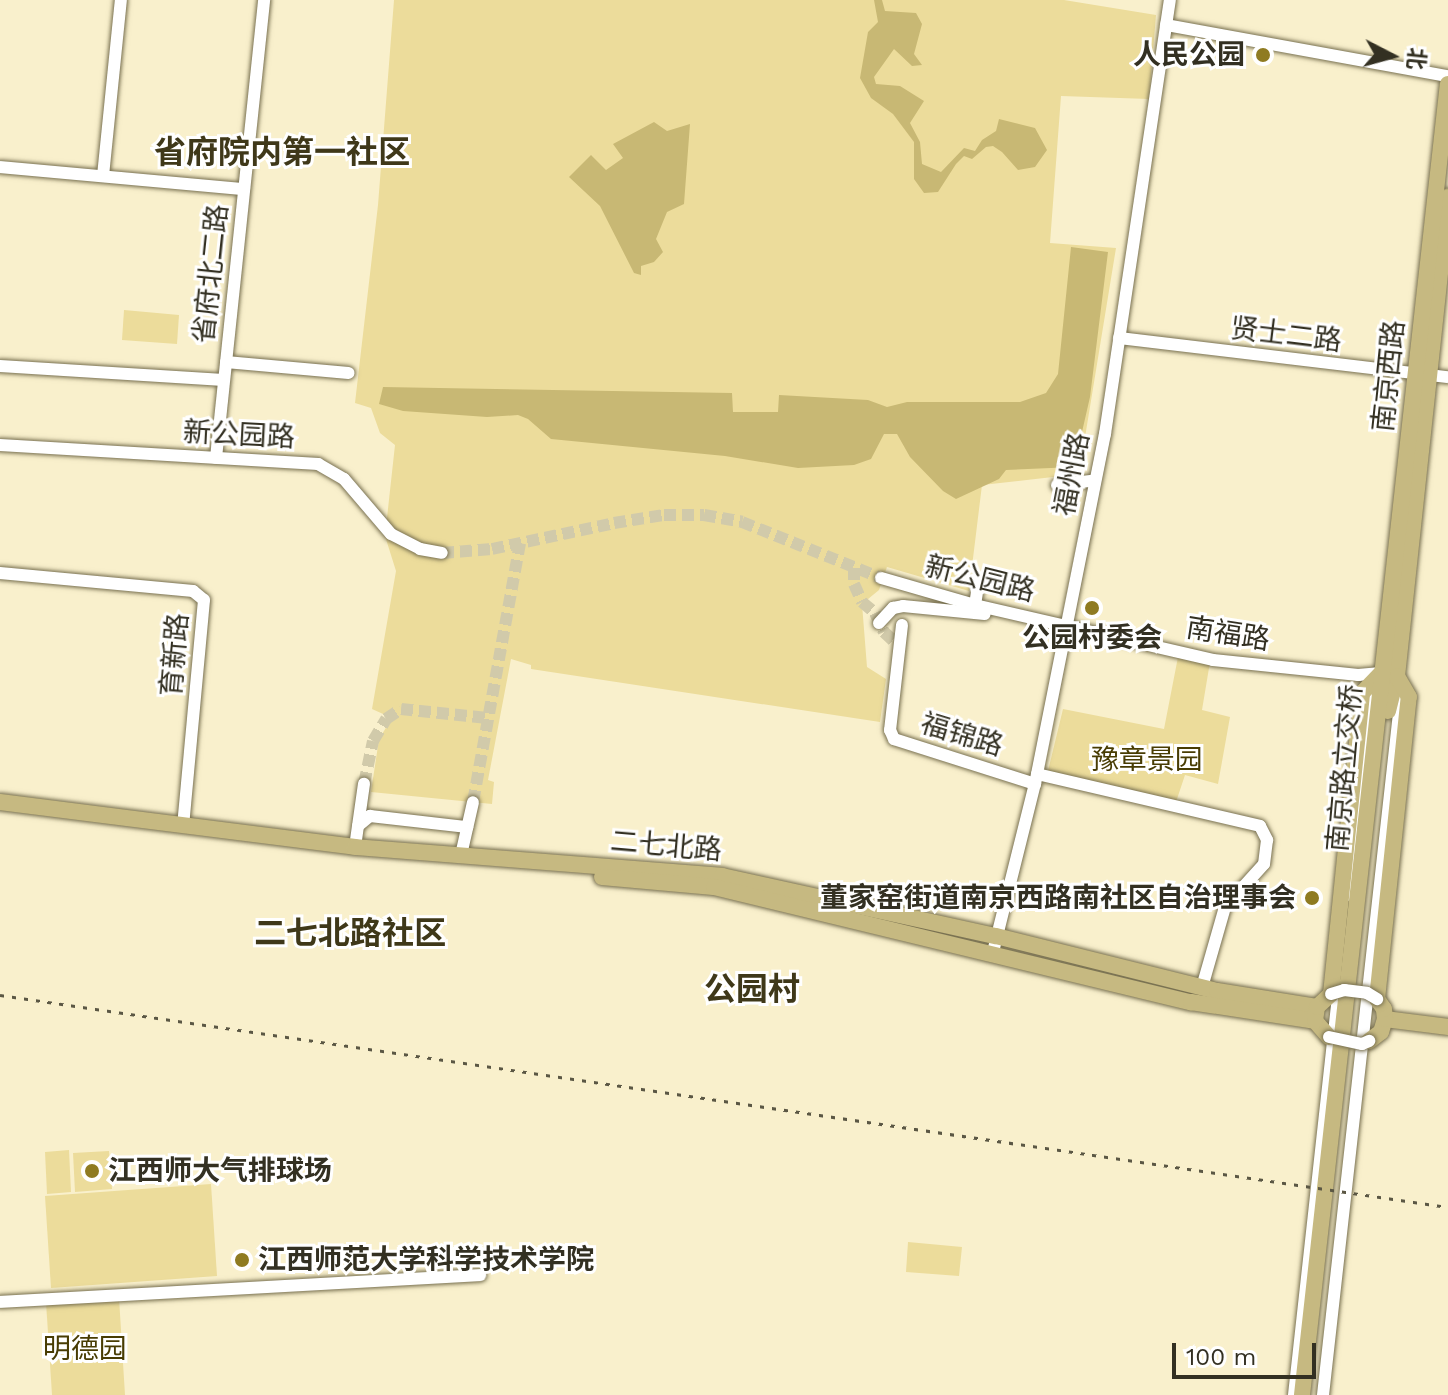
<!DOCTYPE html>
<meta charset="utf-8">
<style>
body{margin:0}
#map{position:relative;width:1448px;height:1395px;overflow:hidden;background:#f9f0cc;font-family:"Work Sans","Noto Sans SC",sans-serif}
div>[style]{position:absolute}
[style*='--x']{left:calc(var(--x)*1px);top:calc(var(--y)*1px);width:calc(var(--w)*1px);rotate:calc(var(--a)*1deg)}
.green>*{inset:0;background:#ecdc9b}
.water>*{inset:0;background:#c8b874}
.minor-tunnel>*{height:12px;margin-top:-6px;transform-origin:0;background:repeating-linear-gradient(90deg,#d1caaa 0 12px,transparent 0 18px)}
.roads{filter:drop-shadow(0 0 2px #787050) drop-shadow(0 0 2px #787050)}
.minor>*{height:12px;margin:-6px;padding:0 6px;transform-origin:6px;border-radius:6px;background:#fff}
.major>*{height:16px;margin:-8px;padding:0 8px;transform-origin:8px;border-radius:8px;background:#c6b981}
.rail>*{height:3px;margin-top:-1.5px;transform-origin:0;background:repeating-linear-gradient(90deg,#5b5744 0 4px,transparent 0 12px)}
.bridges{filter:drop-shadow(0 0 2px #787050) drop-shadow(0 0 2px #787050)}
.minor-bridge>*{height:12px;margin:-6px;padding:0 6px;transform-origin:6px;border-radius:6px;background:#fff}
.dots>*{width:22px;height:22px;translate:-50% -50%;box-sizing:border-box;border:4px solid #fff;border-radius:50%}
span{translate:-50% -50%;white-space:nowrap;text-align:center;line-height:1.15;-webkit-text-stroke:6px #fff;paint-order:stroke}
.poi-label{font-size:28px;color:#333022;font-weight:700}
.right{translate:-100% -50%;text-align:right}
.left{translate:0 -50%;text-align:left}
.street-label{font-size:28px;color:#333022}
.park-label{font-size:28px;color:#483c03}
.quarter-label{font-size:32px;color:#3f3819;font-weight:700}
.north{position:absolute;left:1352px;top:16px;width:80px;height:80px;-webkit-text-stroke:6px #fff;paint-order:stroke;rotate:96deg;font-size:22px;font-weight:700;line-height:32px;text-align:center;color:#333022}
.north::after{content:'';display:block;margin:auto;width:28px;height:36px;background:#333022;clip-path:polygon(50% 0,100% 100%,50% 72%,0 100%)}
.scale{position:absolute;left:1172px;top:1343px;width:144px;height:36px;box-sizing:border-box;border:4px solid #333022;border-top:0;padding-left:10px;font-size:24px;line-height:28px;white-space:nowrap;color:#333022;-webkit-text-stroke:6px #fff;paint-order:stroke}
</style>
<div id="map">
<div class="green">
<i style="clip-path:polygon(394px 0,1064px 0,1156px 15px,1149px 99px,1061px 96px,1050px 243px,1116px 248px,1079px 474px,982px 485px,969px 591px,887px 567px,879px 590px,862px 604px,867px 667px,886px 679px,880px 722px,531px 669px,531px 665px,511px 659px,488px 780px,494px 782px,492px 804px,371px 792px,379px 739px,392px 718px,372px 709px,396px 571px,385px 536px,395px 445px,380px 433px,371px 408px,355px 403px,378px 205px)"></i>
<i style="clip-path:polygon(124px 310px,179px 315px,177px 344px,122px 340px)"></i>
<i style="clip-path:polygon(1178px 657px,1210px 662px,1202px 710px,1230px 717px,1218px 784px,1185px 775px,1176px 802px,1048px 771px,1063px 709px,1164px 729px)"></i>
<i style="clip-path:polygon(69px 1150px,71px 1192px,47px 1194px,45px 1152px)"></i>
<i style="clip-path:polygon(109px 1151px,112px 1189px,75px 1192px,73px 1153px)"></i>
<i style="clip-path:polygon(211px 1184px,217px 1276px,51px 1288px,45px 1196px)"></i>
<i style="clip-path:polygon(908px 1242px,962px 1247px,959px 1276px,906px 1272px)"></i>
<i style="clip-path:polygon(119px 1298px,125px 1395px,52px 1395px,46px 1302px)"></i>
</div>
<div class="water">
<i style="clip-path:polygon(874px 0,882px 0,885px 11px,916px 13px,922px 24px,914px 54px,922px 65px,912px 66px,894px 49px,874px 77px,876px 84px,900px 86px,924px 101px,910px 123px,920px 142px,922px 164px,941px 172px,964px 148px,975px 151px,982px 140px,996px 131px,999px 119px,1035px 128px,1047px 150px,1035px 167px,1018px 170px,1002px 152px,993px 146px,986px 147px,972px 159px,964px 156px,956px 164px,938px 192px,924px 193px,914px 179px,914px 142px,893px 114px,871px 98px,860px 78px,868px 32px,878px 22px)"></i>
<i style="clip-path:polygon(654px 122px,667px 131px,690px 124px,684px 204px,667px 212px,656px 239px,663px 252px,654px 262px,641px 266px,641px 275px,634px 273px,600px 206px,569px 177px,591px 155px,606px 170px,623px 158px,613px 144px)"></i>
<i style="clip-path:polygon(1071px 247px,1108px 252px,1090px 397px,1074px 467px,1006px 470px,999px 479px,956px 499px,943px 491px,910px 457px,897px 434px,884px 434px,871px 459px,854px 465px,798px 468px,725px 456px,551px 439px,528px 419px,518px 415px,487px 417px,403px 411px,379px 404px,383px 387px,732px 393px,733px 412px,778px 412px,779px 395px,868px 400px,887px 407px,907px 402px,1020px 402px,1046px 393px,1058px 374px)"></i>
</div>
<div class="minor-tunnel">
<i style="--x:442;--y:553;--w:50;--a:-4.6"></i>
<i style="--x:492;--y:549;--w:125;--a:-12"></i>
<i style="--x:614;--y:523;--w:51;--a:-9.1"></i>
<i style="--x:664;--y:515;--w:40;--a:0"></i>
<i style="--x:704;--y:515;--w:39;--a:10"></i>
<i style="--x:742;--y:522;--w:150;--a:21.9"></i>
<i style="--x:854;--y:568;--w:16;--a:90"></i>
<i style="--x:854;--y:584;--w:20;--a:66"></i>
<i style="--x:862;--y:602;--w:17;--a:40"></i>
<i style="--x:875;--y:613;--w:21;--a:65"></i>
<i style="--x:884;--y:632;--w:22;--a:43"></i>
<i style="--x:364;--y:784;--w:44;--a:-78.2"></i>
<i style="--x:373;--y:741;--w:26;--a:-59"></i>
<i style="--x:386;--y:719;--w:18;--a:-34"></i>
<i style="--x:401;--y:709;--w:87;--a:5.9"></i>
<i style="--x:473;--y:802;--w:263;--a:-79.7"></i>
</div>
<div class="roads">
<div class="minor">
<i style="--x:1166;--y:25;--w:287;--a:10.3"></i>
<i style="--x:0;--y:167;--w:245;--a:5.2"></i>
<i style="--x:103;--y:176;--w:177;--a:-84.2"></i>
<i style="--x:1119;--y:338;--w:331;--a:6.8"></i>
<i style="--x:226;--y:362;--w:123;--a:5.1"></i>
<i style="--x:0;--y:366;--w:224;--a:3.6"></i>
<i style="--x:0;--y:445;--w:319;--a:3.4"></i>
<i style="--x:318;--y:464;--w:30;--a:30"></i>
<i style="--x:344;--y:479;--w:72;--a:49.5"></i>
<i style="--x:391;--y:534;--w:33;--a:27"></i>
<i style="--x:420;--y:549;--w:22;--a:10"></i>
<i style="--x:216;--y:458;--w:461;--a:-84"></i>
<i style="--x:1057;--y:485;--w:38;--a:-7"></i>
<i style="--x:0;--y:573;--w:194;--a:5.3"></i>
<i style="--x:193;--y:591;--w:14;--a:39"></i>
<i style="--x:204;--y:600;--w:226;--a:95.3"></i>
<i style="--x:881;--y:578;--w:98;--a:16"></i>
<i style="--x:975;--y:605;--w:244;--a:13"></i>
<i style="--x:1213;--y:660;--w:146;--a:5.9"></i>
<i style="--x:1358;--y:675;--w:23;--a:-5"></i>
<i style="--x:1381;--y:673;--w:27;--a:112"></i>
<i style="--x:1371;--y:698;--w:198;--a:96.4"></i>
<i style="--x:975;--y:605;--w:24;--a:-81"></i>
<i style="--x:879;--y:623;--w:21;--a:-47"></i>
<i style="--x:893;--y:608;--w:10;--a:-11"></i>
<i style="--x:903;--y:606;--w:82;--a:5.6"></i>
<i style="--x:902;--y:625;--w:106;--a:96.5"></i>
<i style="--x:890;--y:730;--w:10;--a:66"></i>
<i style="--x:894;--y:739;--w:148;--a:17.7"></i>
<i style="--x:1037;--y:774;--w:229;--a:13.1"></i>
<i style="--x:1260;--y:826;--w:16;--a:63"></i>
<i style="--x:1267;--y:840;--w:24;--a:97"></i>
<i style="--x:1264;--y:864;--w:58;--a:132.2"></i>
<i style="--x:1225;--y:907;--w:83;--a:106"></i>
<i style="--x:358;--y:826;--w:16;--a:-40"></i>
<i style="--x:370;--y:816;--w:98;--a:6.5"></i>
<i style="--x:355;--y:847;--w:64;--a:-81.9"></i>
<i style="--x:461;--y:855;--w:54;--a:-77.2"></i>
<i style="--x:993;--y:952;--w:173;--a:-76"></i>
<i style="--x:1035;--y:784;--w:357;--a:-78.7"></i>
<i style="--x:1105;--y:434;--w:439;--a:-81.5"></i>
<i style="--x:0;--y:1302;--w:481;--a:-3.2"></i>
<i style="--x:1294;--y:1395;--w:412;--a:-83.7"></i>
<i style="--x:1323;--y:1395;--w:695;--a:-83.64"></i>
<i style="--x:1400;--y:704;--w:18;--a:-96"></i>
</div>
<div class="major">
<i style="--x:1388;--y:711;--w:36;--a:-76"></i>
<i style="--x:1397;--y:676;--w:482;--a:-83.9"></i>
<i style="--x:0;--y:802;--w:358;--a:7.2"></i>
<i style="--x:355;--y:847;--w:368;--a:4.5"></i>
<i style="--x:722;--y:876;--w:280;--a:12.4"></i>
<i style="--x:996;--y:936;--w:228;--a:14"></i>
<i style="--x:1217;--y:991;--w:101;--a:9.1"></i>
<i style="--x:602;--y:877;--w:112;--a:5.1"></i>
<i style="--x:714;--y:887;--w:491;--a:13.6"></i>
<i style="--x:1191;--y:1002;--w:125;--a:8.7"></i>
<i style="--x:1385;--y:1019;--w:64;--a:7.2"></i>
<i style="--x:1329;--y:1037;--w:21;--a:-131"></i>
<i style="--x:1315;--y:1021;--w:14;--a:-82"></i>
<i style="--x:1317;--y:1007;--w:19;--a:-43"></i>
<i style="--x:1331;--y:994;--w:303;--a:-84.1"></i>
<i style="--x:1362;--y:693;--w:28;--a:-46"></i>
<i style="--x:1369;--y:1041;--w:15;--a:-37"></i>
<i style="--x:1381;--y:1032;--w:14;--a:-73"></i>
<i style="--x:1385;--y:1019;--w:10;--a:-96"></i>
<i style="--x:1384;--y:1009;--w:12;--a:-125"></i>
<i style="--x:1377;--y:999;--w:304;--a:-84"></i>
<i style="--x:1409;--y:697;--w:24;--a:-120"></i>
<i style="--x:1302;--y:1395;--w:1319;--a:-83.65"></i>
</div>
</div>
<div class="rail">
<i style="--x:0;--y:995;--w:1463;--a:8.33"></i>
</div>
<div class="bridges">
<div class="minor-bridge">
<i style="--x:1331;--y:994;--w:14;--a:-17"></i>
<i style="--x:1344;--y:990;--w:23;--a:7"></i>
<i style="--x:1367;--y:993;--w:12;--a:31"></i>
<i style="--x:1329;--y:1037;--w:34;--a:12"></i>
<i style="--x:1362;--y:1044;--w:8;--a:-23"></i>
</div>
</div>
<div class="dots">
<i style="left:1263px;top:55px;background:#8f7b21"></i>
<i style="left:1092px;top:608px;background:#8f7b21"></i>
<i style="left:1312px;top:898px;background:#8f7b21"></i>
<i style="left:92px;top:1171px;background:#8f7b21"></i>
<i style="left:242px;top:1260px;background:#8f7b21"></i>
</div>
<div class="poi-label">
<span class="right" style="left:1245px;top:55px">人民公园</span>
<span style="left:1092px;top:638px">公园村委会</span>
<span class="right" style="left:1296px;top:898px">董家窑街道南京西路南社区自治理事会</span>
<span class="left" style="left:108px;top:1171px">江西师大气排球场</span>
<span class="left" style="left:258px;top:1260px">江西师范大学科学技术学院</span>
</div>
<div class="street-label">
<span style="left:211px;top:274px;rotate:-84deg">省府北二路</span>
<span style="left:1286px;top:335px;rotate:7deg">贤士二路</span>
<span style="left:1389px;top:376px;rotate:-84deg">南京西路</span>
<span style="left:239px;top:435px;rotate:3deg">新公园路</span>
<span style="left:1072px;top:474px;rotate:-79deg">福州路</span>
<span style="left:980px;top:579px;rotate:14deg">新公园路</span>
<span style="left:1228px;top:634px;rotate:9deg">南福路</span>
<span style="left:175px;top:655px;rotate:-85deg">育新路</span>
<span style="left:962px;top:735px;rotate:17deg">福锦路</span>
<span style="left:1345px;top:768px;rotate:-85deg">南京路立交桥</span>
<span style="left:666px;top:846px;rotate:5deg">二七北路</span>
</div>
<div class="park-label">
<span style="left:1147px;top:760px">豫章景园</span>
<span style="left:85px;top:1349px">明德园</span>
</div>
<div class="quarter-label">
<span style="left:282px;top:152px">省府院内第一社区</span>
<span style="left:350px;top:933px">二七北路社区</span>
<span style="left:752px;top:989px">公园村</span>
</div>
<div class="north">北</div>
<div class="scale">100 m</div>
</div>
